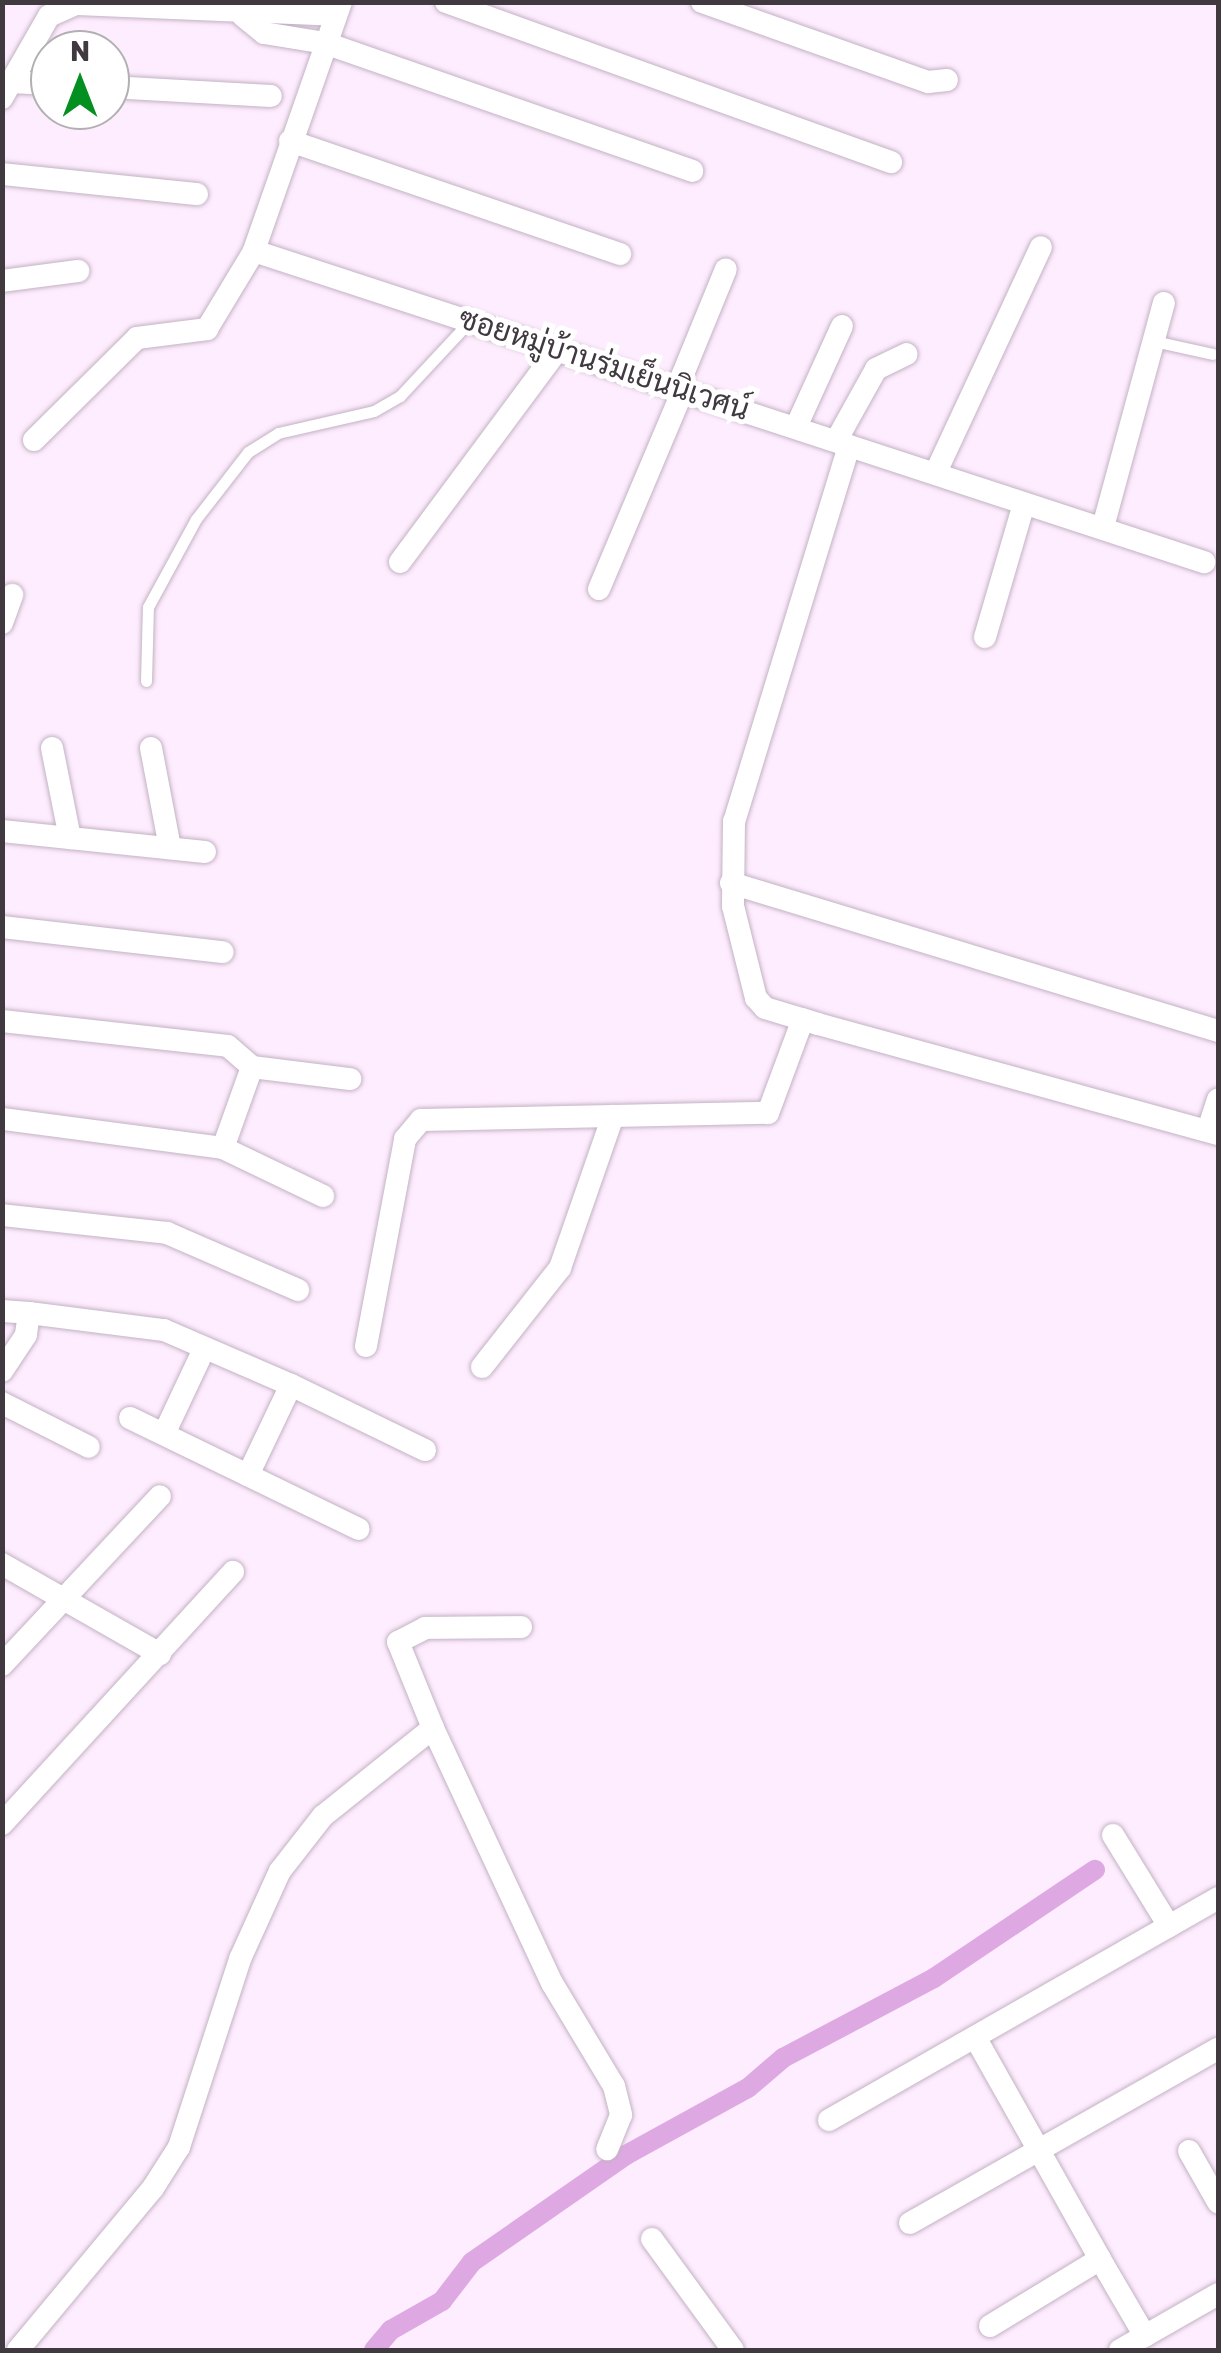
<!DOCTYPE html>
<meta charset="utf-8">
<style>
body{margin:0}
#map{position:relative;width:1221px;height:2353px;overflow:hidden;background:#feedfe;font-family:Rubik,Sarabun,sans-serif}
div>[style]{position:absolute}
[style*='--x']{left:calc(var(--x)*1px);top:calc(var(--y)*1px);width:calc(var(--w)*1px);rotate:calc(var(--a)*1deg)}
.canal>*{height:20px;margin:-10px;padding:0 10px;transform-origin:10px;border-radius:10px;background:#dea9e2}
.roads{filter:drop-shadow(0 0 2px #c2b2c3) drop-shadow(0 0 2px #c2b2c3)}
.service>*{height:11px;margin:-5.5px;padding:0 5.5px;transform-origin:5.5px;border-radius:5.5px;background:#fff}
.minor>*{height:22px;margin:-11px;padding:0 11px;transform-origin:11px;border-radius:11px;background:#fff}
span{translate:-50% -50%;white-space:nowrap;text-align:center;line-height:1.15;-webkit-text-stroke:10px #fff;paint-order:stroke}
.street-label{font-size:30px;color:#403940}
.frame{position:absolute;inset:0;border:5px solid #403940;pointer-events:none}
.north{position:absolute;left:30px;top:30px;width:100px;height:100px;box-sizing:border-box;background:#fff;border:2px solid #b3b0b3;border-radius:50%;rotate:0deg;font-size:28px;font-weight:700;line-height:40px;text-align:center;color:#403940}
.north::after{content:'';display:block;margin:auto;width:35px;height:45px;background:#039021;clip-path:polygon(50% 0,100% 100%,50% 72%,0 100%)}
</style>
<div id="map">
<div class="canal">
<i style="--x:374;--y:2350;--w:26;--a:-50"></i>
<i style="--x:391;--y:2330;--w:59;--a:-29.6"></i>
<i style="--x:442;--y:2301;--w:49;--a:-52.4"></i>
<i style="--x:472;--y:2262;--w:188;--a:-34.8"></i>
<i style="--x:626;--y:2155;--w:139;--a:-28.8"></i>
<i style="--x:748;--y:2088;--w:46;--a:-40.6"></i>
<i style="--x:783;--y:2058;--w:171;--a:-27.9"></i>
<i style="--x:934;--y:1978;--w:194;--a:-33.9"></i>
</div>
<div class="roads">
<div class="service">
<i style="--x:1154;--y:341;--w:60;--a:12.4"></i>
<i style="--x:146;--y:681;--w:74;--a:-88.5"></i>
<i style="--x:148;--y:607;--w:100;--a:-61.4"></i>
<i style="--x:196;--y:519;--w:85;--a:-52.2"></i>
<i style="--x:248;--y:452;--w:36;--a:-32"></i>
<i style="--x:278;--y:433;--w:98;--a:-12.9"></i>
<i style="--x:374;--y:411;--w:30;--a:-30"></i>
<i style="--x:400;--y:396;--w:101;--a:-47"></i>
</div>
<div class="minor">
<i style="--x:341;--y:2;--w:264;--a:109.3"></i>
<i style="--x:254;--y:251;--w:1000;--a:18.13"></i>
<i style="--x:446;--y:2;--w:473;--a:19.8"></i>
<i style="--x:702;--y:2;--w:240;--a:19.5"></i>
<i style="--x:928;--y:82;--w:19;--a:-6"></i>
<i style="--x:243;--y:16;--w:27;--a:39"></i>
<i style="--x:264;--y:33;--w:62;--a:9.3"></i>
<i style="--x:325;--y:43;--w:389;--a:19.2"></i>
<i style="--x:11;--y:82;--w:39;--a:3"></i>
<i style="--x:110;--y:87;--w:161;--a:3.2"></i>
<i style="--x:2;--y:98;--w:95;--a:-60.2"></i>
<i style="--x:49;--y:16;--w:30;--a:-24"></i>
<i style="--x:76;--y:4;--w:260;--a:2.4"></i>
<i style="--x:290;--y:141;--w:349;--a:18.9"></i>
<i style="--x:2;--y:174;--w:196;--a:5.9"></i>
<i style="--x:2;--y:281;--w:77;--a:-7.5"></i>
<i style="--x:678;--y:386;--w:126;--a:-67.7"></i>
<i style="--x:796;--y:427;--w:111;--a:-65.5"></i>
<i style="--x:34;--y:440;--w:145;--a:-44.7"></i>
<i style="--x:137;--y:338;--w:71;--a:-7.3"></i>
<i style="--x:207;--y:329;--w:91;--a:-58.9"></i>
<i style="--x:836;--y:441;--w:82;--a:-60.9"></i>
<i style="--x:876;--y:369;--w:34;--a:-26"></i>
<i style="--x:849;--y:446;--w:392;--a:107"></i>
<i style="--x:734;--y:821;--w:85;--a:90.7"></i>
<i style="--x:733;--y:906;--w:95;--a:76"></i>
<i style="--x:756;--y:998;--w:13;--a:48"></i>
<i style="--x:765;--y:1008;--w:55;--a:16.8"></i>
<i style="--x:818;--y:1024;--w:415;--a:15.4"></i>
<i style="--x:936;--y:472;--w:248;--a:-65"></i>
<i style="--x:1103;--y:527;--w:232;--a:-74.8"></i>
<i style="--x:400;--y:562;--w:267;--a:-53.4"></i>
<i style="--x:599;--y:589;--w:218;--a:-67.1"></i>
<i style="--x:2;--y:623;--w:30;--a:-70"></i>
<i style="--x:985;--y:637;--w:139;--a:-73.7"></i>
<i style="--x:52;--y:748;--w:92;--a:78.7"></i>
<i style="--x:151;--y:748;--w:102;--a:79.2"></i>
<i style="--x:2;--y:831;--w:204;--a:5.9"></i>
<i style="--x:731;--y:883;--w:509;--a:16.9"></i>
<i style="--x:2;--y:927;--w:222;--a:6.5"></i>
<i style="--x:2;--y:1021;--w:227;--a:6.3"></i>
<i style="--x:228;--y:1046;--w:32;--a:41"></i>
<i style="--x:252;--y:1067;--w:86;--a:109.7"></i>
<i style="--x:223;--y:1148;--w:223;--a:-172.5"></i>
<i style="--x:252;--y:1067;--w:99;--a:7"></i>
<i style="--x:1208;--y:1130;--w:32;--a:-72"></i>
<i style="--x:223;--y:1148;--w:111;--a:25.6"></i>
<i style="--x:2;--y:1215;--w:166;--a:6.2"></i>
<i style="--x:167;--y:1233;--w:143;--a:23.5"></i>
<i style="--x:2;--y:1311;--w:27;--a:4"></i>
<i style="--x:29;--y:1313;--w:22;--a:98"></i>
<i style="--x:26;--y:1335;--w:43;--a:123.7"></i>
<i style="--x:29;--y:1313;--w:136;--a:7.2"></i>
<i style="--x:164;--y:1330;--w:138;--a:23.4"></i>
<i style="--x:291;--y:1385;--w:100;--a:115.5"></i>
<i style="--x:366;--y:1346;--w:211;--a:-79.3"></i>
<i style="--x:405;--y:1139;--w:25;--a:-50"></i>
<i style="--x:421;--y:1120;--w:347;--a:-1.2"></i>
<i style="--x:768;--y:1113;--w:100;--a:-69.6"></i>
<i style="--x:482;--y:1367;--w:126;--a:-51.8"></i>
<i style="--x:560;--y:1268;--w:161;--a:-70.8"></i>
<i style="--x:291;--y:1385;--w:149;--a:25.9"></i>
<i style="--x:2;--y:1403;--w:97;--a:26.8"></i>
<i style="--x:130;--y:1418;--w:254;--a:25.9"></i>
<i style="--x:164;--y:1434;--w:94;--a:-64.8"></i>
<i style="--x:2;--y:1564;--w:182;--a:29.7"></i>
<i style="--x:2;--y:1665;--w:231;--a:-46.9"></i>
<i style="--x:433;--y:1728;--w:281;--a:65"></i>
<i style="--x:552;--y:1983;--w:120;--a:59"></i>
<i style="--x:614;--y:2086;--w:30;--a:76"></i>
<i style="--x:621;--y:2115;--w:37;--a:112"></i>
<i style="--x:2;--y:1824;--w:342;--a:-47.5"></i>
<i style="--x:1113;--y:1835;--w:107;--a:58.4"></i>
<i style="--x:975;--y:2037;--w:255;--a:60.6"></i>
<i style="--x:829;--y:2120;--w:448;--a:-29.7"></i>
<i style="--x:1189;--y:2151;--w:59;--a:60.4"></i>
<i style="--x:910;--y:2223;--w:354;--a:-29.5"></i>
<i style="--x:652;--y:2239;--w:137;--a:53.9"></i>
<i style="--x:990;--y:2326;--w:129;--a:-31.3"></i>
<i style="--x:1100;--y:2259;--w:89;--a:59.7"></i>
<i style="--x:18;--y:2350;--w:211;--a:-50.2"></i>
<i style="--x:153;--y:2188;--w:49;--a:-57.6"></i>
<i style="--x:179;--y:2147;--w:198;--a:-72"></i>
<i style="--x:240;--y:1959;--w:97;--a:-65.6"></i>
<i style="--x:280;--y:1871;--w:70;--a:-52"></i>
<i style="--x:323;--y:1816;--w:141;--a:-38.7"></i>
<i style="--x:433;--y:1728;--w:93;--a:-112.1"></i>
<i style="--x:398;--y:1642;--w:30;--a:-27"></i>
<i style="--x:425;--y:1628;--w:96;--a:-0.6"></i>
<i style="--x:1120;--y:2350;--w:113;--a:-29.7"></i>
</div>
</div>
<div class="street-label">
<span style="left:604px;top:364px;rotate:18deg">ซอยหมู่บ้านร่มเย็นนิเวศน์</span>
</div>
<div class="frame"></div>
<div class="north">N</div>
</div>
